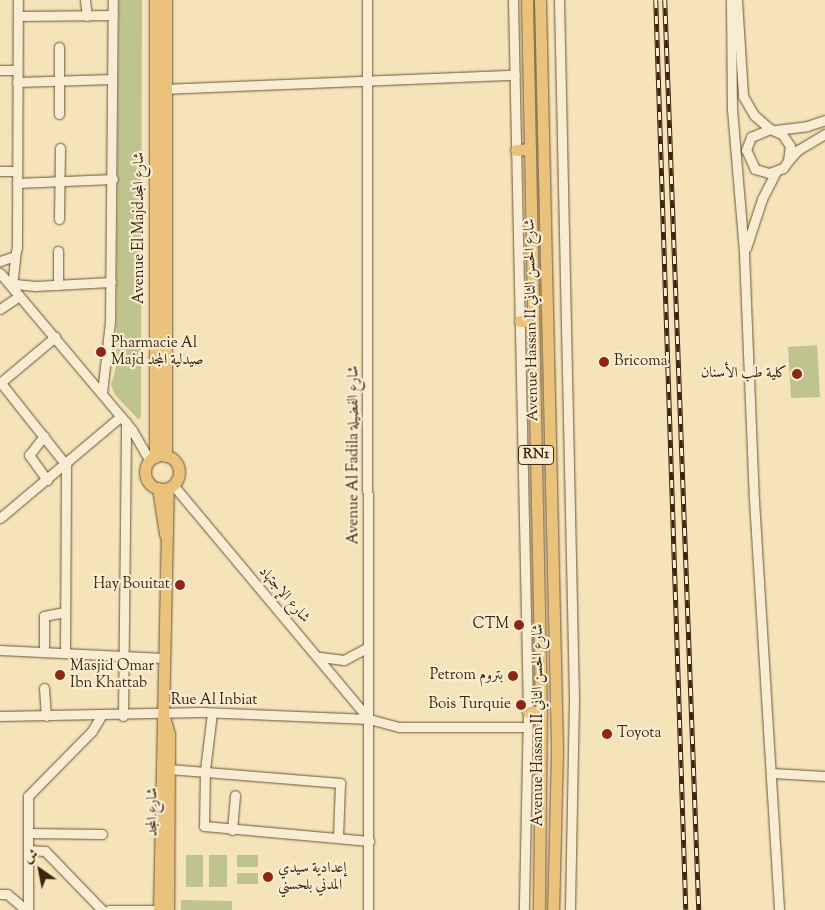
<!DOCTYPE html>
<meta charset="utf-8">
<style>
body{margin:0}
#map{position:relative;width:825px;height:910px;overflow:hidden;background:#f5e3b9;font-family:"Sorts Mill Goudy",Amiri,serif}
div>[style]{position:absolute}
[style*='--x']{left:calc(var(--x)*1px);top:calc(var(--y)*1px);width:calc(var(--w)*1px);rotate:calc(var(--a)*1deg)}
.green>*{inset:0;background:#bfc38e}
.roads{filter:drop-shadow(0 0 1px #6a5437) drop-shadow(0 0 1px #6a5437)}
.minor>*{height:9px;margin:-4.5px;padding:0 4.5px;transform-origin:4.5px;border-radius:4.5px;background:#f8edd2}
.major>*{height:11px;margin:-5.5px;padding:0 5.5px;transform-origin:5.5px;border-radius:5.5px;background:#eac27c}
.major>.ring{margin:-5.5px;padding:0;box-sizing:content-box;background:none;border:11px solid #eac27c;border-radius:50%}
.rail>*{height:4.5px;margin-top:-2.25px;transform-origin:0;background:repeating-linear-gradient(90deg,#f8edd2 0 8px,#3c250c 0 16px);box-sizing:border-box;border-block:1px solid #3c250c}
.dots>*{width:14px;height:14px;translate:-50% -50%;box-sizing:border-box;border:2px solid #f8edd2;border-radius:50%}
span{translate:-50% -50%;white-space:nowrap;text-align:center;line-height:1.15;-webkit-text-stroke:4.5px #f8edd2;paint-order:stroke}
.shield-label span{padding:1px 4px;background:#f8edd2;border:1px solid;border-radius:4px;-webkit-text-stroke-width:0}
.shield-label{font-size:14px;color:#3c250c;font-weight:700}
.street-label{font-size:15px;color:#3c250c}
.poi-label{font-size:15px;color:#3c250c}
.left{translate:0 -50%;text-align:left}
.right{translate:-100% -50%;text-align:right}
.north{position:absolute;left:15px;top:845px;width:50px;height:50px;-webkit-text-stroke:4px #f8edd2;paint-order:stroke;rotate:327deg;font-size:14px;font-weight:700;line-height:20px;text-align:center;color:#3c250c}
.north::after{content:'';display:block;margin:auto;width:18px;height:22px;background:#3c250c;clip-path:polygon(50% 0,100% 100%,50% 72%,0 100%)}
</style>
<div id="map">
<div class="green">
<i style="clip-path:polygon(119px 0,142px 0,141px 415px,139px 420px,115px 395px,111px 385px,116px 366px)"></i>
<i style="clip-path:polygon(817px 345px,820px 397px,791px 398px,788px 347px)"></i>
<i style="clip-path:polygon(186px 855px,203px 855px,203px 887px,186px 887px)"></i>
<i style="clip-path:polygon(209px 855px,227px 855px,227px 887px,209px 887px)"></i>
<i style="clip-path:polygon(237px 855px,258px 855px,258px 867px,237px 867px)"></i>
<i style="clip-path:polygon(237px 873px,258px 873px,258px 884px,237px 884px)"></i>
<i style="clip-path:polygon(181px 900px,232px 901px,232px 910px,181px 910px)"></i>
</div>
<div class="roads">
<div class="minor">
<i style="--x:85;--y:0;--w:16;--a:83"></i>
<i style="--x:367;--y:0;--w:910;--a:89.94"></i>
<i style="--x:513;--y:0;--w:712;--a:88.79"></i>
<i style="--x:528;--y:712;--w:198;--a:91.2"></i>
<i style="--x:559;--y:0;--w:699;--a:88.77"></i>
<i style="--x:574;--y:699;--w:211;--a:91.1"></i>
<i style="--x:731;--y:0;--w:109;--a:89.5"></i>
<i style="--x:732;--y:109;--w:144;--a:85.2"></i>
<i style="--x:744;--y:253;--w:247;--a:87.7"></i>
<i style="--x:754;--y:500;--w:411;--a:86.5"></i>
<i style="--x:737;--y:0;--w:96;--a:86.4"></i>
<i style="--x:743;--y:96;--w:22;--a:60"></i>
<i style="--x:754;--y:115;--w:21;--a:41"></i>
<i style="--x:770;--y:129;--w:13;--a:23"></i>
<i style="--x:782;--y:134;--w:14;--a:56"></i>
<i style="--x:790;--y:146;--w:15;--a:98"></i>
<i style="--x:788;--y:161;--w:9;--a:126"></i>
<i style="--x:783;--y:168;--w:15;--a:160"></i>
<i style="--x:769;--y:173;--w:15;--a:-164"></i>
<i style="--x:755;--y:169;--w:21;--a:-115"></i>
<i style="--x:746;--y:150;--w:14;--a:-69"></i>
<i style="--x:751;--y:137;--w:21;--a:-23"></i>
<i style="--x:18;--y:16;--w:95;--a:-0.6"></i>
<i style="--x:59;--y:47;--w:67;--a:90"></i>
<i style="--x:0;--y:70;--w:17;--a:0"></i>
<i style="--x:17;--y:82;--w:95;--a:-1.8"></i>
<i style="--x:160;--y:89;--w:355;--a:-2.3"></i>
<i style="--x:776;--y:130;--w:31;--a:-7"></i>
<i style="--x:807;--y:126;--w:19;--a:-18"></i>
<i style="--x:788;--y:161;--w:15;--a:-48"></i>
<i style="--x:798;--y:150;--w:31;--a:-31"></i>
<i style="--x:0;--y:171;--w:17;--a:0"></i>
<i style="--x:17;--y:183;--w:96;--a:-2.4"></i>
<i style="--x:59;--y:219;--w:71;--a:-89.2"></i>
<i style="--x:746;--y:248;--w:52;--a:-71.9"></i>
<i style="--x:762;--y:199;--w:30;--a:-63"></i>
<i style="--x:0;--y:261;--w:16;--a:-18"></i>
<i style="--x:15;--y:256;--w:9;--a:-77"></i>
<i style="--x:17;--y:247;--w:247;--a:-89.8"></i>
<i style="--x:0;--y:273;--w:205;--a:49.9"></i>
<i style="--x:132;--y:430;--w:36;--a:60"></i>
<i style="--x:15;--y:284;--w:20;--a:6"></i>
<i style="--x:35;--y:286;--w:76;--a:-3"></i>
<i style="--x:58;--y:285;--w:34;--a:-90"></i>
<i style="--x:12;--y:287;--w:31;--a:-84"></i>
<i style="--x:0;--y:309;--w:23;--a:-34"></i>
<i style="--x:0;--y:383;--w:72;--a:-39.9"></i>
<i style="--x:1;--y:383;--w:105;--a:51.6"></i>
<i style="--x:66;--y:465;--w:188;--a:90.3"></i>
<i style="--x:102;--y:393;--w:71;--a:-83.6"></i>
<i style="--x:110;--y:322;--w:322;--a:-89.5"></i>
<i style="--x:44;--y:436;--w:24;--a:128"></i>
<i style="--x:29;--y:455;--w:31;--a:54"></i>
<i style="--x:173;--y:485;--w:305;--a:50.1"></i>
<i style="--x:369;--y:719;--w:31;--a:15"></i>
<i style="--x:399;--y:727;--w:128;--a:0"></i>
<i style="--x:0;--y:518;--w:158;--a:-40.1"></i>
<i style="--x:0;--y:650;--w:164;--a:2.8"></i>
<i style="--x:44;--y:652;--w:36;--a:-90"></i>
<i style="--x:44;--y:616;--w:21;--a:-11"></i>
<i style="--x:320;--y:657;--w:24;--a:7"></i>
<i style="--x:344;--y:660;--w:27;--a:-28"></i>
<i style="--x:44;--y:688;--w:28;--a:86"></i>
<i style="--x:212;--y:713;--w:57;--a:97"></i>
<i style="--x:205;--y:770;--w:56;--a:91"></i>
<i style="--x:204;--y:826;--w:166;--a:5.2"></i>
<i style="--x:0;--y:716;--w:202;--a:-1.1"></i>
<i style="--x:202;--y:712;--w:167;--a:2.4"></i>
<i style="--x:123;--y:716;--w:294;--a:-89.4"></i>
<i style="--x:169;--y:769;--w:172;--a:4.7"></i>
<i style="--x:340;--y:783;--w:55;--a:92.1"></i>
<i style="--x:772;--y:773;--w:53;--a:3.2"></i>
<i style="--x:232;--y:830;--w:35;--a:-85"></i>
<i style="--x:28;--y:833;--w:74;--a:0.8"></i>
<i style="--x:28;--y:850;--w:17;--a:3"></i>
<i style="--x:45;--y:851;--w:82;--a:46"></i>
<i style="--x:0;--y:894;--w:7;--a:0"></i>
<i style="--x:7;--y:894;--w:25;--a:40"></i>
<i style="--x:28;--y:910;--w:114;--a:-90"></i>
<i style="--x:28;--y:796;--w:91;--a:-45.4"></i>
<i style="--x:92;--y:731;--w:17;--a:-59"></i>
<i style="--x:109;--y:910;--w:50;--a:0"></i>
</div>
<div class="major">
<i style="--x:527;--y:0;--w:711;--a:88.87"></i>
<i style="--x:541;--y:711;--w:199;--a:90.6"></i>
<i style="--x:540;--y:0;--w:751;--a:88.7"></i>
<i style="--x:557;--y:751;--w:159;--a:91.4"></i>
<i style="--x:516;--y:150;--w:14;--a:-4"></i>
<i style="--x:520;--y:321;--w:13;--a:0"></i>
<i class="ring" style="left:145px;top:455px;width:23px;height:23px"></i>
<i style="--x:166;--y:456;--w:456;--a:-90"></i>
<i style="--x:155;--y:457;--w:457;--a:-90"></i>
<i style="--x:158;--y:488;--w:47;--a:81.3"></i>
<i style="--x:528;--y:712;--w:13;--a:-4"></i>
<i style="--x:165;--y:720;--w:15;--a:74"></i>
<i style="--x:169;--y:734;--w:176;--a:90.3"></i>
<i style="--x:159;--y:910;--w:422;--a:-88.8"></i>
</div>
</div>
<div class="rail">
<i style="--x:656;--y:0;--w:910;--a:88.11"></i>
<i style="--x:665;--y:0;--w:911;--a:87.86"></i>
</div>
<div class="dots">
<i style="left:101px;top:352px;background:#8f2418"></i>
<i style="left:604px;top:362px;background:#8f2418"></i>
<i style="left:797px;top:374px;background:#8f2418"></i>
<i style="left:180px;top:585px;background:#8f2418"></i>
<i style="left:519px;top:625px;background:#8f2418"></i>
<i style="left:60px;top:675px;background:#8f2418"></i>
<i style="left:513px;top:676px;background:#8f2418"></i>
<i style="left:521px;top:705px;background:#8f2418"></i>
<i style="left:607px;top:734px;background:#8f2418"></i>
<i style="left:268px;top:877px;background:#8f2418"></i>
</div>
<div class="shield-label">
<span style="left:536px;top:455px">RN1</span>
</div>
<div class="street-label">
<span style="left:140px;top:228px;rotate:-90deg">Avenue El Majdشارع المجد</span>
<span style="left:532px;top:320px;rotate:-91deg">Avenue Hassan II شارع الحسن الثاني</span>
<span style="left:354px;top:455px;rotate:-90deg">Avenue Al Fadila شارع الفضيلة</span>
<span style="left:284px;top:595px;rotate:49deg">شارع الإجتهاد</span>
<span style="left:214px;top:701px">Rue Al Inbiat</span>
<span style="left:539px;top:725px;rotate:-90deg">Avenue Hassan II شارع الحسن الثاني</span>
<span style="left:153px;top:812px;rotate:-90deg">شارع المجد</span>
</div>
<div class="poi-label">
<span class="left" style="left:111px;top:352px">Pharmacie Al<br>Majd صيدلية المجد</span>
<span class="left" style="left:614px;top:362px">Bricoma</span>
<span class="right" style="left:787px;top:374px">كلية طب الأسنان</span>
<span class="right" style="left:170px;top:585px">Hay Bouitat</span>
<span class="right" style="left:509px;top:625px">CTM</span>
<span class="left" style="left:70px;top:675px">Masjid Omar<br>Ibn Khattab</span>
<span class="right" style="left:503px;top:676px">Petrom بتروم</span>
<span class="right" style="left:511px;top:705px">Bois Turquie</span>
<span class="left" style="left:617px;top:734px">Toyota</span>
<span class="left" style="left:278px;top:877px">إعدادية سيدي<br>المدني بلحسني</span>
</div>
<div class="north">ش</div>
</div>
